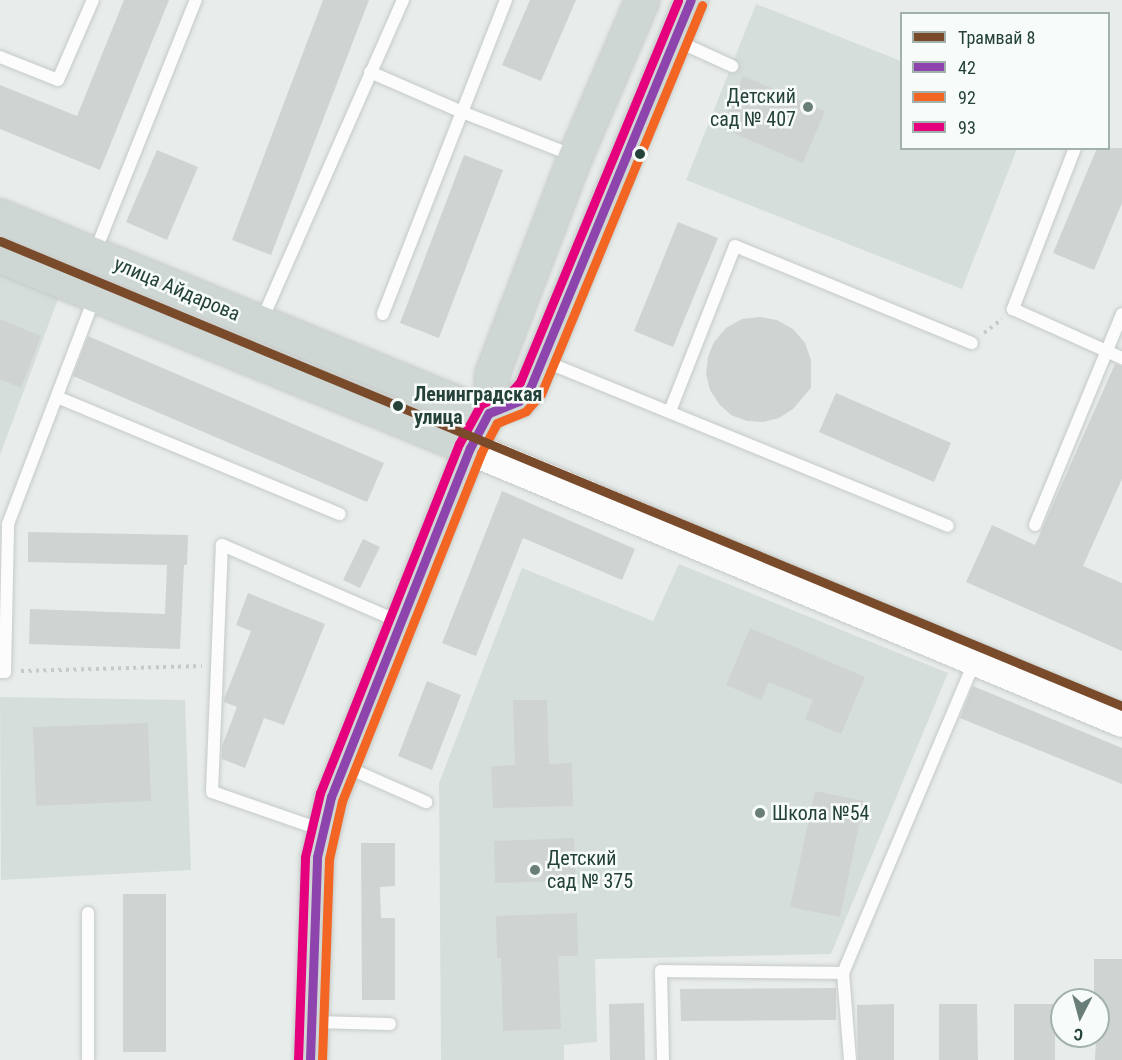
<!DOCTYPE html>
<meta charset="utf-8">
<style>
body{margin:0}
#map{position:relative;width:1122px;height:1060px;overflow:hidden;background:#e8edeb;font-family:"Roboto Condensed",sans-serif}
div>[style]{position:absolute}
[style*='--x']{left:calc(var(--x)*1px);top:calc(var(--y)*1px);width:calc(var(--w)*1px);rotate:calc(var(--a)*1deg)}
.built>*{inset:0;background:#d6dedb}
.building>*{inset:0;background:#cfd4d2}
.path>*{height:4px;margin-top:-2px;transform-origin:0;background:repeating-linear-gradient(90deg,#c3ccca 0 3px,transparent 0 7.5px)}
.roads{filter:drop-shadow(0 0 2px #c5cac8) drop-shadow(0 0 2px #c5cac8)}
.lane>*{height:12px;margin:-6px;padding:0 6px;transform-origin:6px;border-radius:6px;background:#fcfcfc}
.secondary>*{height:33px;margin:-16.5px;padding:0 16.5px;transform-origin:16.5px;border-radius:16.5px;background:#fcfcfc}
.primary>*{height:33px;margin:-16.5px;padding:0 16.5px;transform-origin:16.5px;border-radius:16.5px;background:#cfd7d5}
.bus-1>*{height:9px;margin:-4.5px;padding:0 4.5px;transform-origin:4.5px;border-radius:4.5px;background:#8e44ad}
.bus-2>*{height:9px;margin:-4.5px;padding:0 4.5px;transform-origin:4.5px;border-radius:4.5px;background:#f26522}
.bus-3>*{height:9px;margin:-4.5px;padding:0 4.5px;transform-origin:4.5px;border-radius:4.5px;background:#e5007d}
.tram-1>*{height:9px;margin:-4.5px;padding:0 4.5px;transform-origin:4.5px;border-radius:4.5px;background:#7a4b2a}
.dots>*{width:16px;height:16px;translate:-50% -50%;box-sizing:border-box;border:3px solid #f7fbf9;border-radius:50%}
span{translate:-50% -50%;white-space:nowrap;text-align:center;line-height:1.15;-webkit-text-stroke:5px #f7fbf9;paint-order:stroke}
.poi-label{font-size:20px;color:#24423a}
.right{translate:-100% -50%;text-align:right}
.left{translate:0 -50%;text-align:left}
.street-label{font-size:20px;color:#24423a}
.stop-label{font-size:20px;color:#24423a;font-weight:700}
.legend{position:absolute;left:900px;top:12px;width:210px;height:138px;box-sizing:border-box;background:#f7fbf9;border:2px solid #a3b1ad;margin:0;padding:8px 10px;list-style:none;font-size:18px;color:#24423a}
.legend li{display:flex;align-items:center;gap:12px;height:30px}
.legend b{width:30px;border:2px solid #a3b1ad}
.north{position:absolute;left:1050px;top:988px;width:60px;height:60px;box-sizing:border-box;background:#f7fbf9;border:2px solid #a3b1ad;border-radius:50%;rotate:186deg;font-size:16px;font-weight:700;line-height:24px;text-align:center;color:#24423a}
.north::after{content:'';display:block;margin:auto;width:21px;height:27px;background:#697e78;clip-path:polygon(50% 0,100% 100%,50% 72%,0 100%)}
</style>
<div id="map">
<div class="built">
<i style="clip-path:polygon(756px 4px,901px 61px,902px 148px,1017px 149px,962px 289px,686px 180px)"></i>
<i style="clip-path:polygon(0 272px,59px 296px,0 455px)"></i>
<i style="clip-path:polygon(679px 564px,948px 673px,831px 954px,595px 959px,597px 1042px,564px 1045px,564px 1060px,441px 1060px,439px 783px,522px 568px,653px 621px)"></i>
<i style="clip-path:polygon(0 697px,185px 700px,191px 870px,1px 880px)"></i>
</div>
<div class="building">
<i style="clip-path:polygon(124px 0,169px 0,100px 170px,0 129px,0 85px,77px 116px)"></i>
<i style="clip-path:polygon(323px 0,369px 0,271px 255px,232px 240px)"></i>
<i style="clip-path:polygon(530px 0,576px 0,541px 81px,502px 65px)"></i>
<i style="clip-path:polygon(743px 76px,825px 111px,803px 163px,721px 128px)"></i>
<i style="clip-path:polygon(1097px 148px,1122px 148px,1122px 203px,1094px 270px,1053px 253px)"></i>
<i style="clip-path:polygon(157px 150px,198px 167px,167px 240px,126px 222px)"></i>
<i style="clip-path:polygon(464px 155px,503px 170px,439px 338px,400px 323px)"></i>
<i style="clip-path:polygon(678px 222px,718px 238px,673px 347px,634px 331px)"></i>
<i style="clip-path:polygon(760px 317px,777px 320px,793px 329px,805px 343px,811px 360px,811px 388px,793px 409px,779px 418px,763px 422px,747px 421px,731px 415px,719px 404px,710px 390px,706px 374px,708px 357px,714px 342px,726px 328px,742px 319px)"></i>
<i style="clip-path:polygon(0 319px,41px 336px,21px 388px,0 379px)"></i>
<i style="clip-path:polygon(88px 336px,384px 463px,367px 502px,73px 376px)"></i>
<i style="clip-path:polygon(1115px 364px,1122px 366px,1122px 479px,1083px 566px,1122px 583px,1122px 651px,966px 582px,992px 525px,1035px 545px)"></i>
<i style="clip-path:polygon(836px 393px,951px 443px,934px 482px,819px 432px)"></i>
<i style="clip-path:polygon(502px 491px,635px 549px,622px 580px,523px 538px,476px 656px,442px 643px)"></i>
<i style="clip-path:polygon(28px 532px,188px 535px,187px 565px,184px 565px,180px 649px,29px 644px,30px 609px,165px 614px,167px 565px,28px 562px)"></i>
<i style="clip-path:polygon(363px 539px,380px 547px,360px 588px,343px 580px)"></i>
<i style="clip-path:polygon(248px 593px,325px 624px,284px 725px,264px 718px,245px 768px,222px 759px,222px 746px,237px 707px,224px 702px,224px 699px,251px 631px,236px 625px)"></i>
<i style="clip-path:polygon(750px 628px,865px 677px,841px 734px,805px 719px,813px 700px,769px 682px,761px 700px,726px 685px)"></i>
<i style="clip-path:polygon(427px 681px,461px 695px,432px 770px,398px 756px)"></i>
<i style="clip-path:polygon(973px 686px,1122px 748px,1122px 784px,960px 718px)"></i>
<i style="clip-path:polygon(513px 700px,547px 700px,549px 764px,572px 763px,573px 806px,493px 808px,491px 766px,515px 765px)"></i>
<i style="clip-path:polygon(148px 723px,151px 801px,36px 806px,33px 727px)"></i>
<i style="clip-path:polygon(815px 791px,864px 801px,840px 917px,790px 907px)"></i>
<i style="clip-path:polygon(574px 838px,576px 881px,495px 883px,494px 841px)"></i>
<i style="clip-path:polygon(361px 843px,395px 843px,395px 886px,380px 887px,381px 918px,395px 918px,395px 1000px,362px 1000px)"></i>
<i style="clip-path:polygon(123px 894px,166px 894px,166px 1052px,123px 1052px)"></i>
<i style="clip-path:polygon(577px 913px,578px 956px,558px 956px,561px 1029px,503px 1031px,501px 958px,497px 958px,496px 916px)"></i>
<i style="clip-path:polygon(1094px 959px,1122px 959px,1122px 1060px,1095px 1060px,1098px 1000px,1094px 1000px)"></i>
<i style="clip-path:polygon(836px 988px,836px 1020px,681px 1021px,680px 989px)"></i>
<i style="clip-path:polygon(644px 1003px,645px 1060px,610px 1060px,609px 1004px)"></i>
<i style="clip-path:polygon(894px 1004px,894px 1060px,858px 1060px,857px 1005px)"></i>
<i style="clip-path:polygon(939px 1004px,977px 1004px,978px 1060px,939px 1060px)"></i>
<i style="clip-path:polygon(1014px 1004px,1055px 1004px,1055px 1060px,1014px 1060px)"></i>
</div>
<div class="path">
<i style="--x:984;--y:333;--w:23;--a:-38"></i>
<i style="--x:21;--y:671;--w:181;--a:-1.6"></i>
</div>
<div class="roads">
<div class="lane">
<i style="--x:506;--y:0;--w:120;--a:111.4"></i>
<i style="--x:462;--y:112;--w:120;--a:21.4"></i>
<i style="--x:675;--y:40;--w:63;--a:24.5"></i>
<i style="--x:0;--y:57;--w:62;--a:21.6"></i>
<i style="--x:58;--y:80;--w:87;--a:-66.4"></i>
<i style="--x:370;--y:72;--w:100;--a:23.5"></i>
<i style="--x:462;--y:112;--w:217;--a:111.4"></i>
<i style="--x:1075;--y:148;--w:173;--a:111.1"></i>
<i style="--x:1013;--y:309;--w:120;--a:24.2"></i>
<i style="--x:95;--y:252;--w:271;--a:-68.2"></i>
<i style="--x:261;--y:322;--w:352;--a:-66.2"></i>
<i style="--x:544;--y:361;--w:436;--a:22.2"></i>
<i style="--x:57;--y:397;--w:306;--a:22.5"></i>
<i style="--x:670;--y:411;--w:177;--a:-68.5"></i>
<i style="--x:735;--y:246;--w:256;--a:22.3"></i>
<i style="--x:1035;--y:525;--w:228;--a:-67.6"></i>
<i style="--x:0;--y:672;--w:5;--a:0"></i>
<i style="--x:5;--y:672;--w:148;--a:-88.8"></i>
<i style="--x:8;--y:524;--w:244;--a:-69.1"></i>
<i style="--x:344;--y:766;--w:90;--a:23.7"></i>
<i style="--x:322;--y:830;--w:116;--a:-160.9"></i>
<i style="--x:212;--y:792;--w:247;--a:-87.7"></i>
<i style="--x:222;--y:545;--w:194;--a:23.4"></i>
<i style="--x:313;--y:1022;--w:77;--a:1.5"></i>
<i style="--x:88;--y:1060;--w:147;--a:-90"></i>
<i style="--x:663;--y:1060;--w:89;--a:-91.3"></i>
<i style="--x:661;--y:971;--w:182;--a:0.6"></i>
<i style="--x:850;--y:1060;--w:87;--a:-94.6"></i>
<i style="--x:843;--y:973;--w:339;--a:-67.1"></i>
</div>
<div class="secondary">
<i style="--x:470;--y:448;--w:706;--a:22.64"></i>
</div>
<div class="primary">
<i style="--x:0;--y:216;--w:526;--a:22.23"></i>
<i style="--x:0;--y:256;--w:508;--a:22.22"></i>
<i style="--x:487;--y:415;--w:11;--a:-38"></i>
<i style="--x:496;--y:408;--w:24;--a:-17"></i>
<i style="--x:519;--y:401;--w:17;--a:-50"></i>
<i style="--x:530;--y:388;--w:420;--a:-67.5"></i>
<i style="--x:310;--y:1060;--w:203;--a:-88"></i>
<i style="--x:317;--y:857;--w:62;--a:-76.9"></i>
<i style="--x:331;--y:797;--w:376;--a:-68.3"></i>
<i style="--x:470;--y:448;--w:41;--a:-62.2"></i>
<i style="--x:489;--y:412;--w:39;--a:-86"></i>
<i style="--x:492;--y:373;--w:232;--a:-69.1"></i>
<i style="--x:575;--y:156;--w:170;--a:-66.8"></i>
</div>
</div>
<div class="bus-1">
<i style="--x:310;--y:1060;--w:203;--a:-88"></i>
<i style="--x:317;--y:857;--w:62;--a:-76.9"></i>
<i style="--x:331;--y:797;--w:376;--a:-68.3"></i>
<i style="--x:470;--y:448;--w:40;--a:-62"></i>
<i style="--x:489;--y:413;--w:32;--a:-22"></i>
<i style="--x:519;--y:401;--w:17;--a:-50"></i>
<i style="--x:530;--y:388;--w:420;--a:-67.5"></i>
</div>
<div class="bus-2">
<i style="--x:322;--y:1060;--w:201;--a:-88"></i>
<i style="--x:329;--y:859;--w:59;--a:-77.4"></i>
<i style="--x:342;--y:801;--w:375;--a:-68.2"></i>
<i style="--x:481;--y:453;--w:34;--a:-62"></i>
<i style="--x:497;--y:423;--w:31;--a:-22"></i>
<i style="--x:526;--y:411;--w:23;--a:-49"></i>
<i style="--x:541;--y:394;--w:421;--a:-67.5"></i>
</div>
<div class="bus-3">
<i style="--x:298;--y:1060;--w:203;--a:-88"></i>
<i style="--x:305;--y:857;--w:66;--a:-76.8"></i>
<i style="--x:320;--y:793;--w:376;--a:-68.3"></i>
<i style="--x:459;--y:444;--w:46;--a:-61.2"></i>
<i style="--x:481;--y:404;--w:34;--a:-23"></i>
<i style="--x:512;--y:391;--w:12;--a:-48"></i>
<i style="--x:520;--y:382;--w:413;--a:-67.5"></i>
</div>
<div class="tram-1">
<i style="--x:0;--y:241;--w:1215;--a:22.51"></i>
</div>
<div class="dots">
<i style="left:808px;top:107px;background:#697e78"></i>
<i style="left:640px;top:154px;background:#24423a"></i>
<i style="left:398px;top:406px;background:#24423a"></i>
<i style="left:760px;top:813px;background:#697e78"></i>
<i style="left:535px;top:870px;background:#697e78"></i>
</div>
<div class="poi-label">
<span class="right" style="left:796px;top:108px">Детский<br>сад № 407</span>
<span class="left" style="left:772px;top:813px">Школа №54</span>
<span class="left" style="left:547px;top:870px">Детский<br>сад № 375</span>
</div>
<div class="street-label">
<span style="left:177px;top:289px;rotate:23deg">улица Айдарова</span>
</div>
<div class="stop-label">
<span class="left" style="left:414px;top:406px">Ленинградская<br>улица</span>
</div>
<ul class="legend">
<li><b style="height:8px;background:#7a4b2a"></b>Трамвай 8</li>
<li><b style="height:8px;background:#8e44ad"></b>42</li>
<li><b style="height:8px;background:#f26522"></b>92</li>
<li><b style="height:8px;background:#e5007d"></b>93</li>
</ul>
<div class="north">С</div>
</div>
